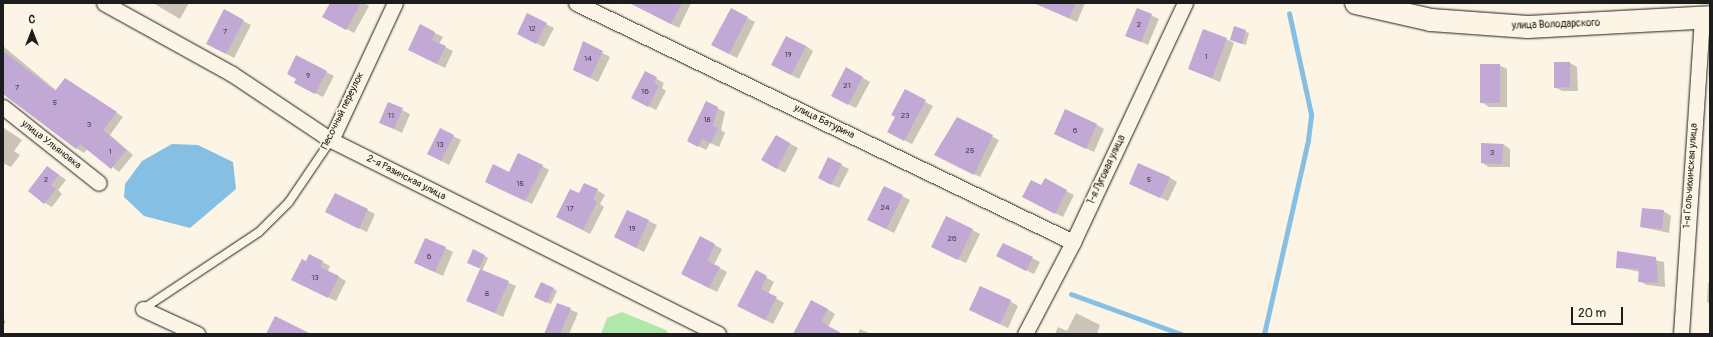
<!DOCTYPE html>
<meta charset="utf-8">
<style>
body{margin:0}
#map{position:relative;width:1713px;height:337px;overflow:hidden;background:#fcf5e5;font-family:Pangolin,sans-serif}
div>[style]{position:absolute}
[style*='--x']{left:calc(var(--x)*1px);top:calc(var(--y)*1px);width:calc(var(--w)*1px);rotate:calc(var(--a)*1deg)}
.green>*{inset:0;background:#b0e7aa}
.water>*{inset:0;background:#85c0e4}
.shadow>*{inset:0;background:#0003}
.stream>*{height:5px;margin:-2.5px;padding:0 2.5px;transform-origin:2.5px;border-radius:2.5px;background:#85c0e4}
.building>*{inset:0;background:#c1a8d5}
.roads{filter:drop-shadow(0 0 1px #1c1c1c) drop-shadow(0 0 1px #1c1c1c)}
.service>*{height:8px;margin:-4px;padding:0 4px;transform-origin:4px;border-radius:4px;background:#fcf5e5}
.minor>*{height:15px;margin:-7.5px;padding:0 7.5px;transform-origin:7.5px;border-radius:7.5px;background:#fcf5e5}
.secondary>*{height:22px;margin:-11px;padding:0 11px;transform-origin:11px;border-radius:11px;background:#fcf5e5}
span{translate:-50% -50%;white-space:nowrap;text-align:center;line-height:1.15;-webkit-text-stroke:3.5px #fcf5e5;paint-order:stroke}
.number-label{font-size:8px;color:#453f4a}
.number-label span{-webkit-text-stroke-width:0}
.street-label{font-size:10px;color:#1c1c1c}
.frame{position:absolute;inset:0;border:4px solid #1c1c1c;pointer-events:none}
.north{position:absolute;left:12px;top:12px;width:40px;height:40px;-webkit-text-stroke:3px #fcf5e5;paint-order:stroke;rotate:0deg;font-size:11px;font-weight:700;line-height:16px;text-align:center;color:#1c1c1c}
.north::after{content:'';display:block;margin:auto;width:14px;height:18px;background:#1c1c1c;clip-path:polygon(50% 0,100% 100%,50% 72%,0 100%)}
.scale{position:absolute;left:1571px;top:307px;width:52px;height:18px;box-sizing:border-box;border:2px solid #1c1c1c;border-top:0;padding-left:5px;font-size:12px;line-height:14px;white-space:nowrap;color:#1c1c1c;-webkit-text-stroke:3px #fcf5e5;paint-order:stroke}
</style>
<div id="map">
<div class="green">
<i style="clip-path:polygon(622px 312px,666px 330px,669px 334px,601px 334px,607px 318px)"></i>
</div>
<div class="water">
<i style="clip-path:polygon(172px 144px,198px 145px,233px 162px,236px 189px,190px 228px,144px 216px,124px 197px,125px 184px,142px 161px)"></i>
</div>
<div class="shadow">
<i style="clip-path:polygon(153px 3px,189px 3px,180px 19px)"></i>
<i style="clip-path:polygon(331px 3px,364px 3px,369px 6px,354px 33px,324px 16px)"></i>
<i style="clip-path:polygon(649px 3px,691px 3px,679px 28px,653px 15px)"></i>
<i style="clip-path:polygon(1052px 3px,1085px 3px,1077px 22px,1050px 10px)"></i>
<i style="clip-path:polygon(1138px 9px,1159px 19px,1148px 45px,1126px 35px)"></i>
<i style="clip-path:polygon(731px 10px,755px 22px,737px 58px,720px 49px)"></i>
<i style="clip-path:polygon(243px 21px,251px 25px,234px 58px,215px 48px)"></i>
<i style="clip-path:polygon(546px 24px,554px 28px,544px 47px,526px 38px)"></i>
<i style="clip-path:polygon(421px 26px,443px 37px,439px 44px,453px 51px,445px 68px,417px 54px)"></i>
<i style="clip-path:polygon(1235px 27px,1249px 33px,1246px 45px,1234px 41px)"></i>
<i style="clip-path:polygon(1226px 39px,1234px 43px,1220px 82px,1189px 69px)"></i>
<i style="clip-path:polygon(584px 43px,610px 57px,598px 82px,582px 74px)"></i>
<i style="clip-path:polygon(3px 46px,57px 91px,66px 79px,123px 117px,110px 135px,133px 155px,119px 172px,88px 148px,84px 153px,76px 148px,3px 92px)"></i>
<i style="clip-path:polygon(806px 46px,813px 51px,799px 79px,780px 69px)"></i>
<i style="clip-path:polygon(1570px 63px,1577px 67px,1578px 91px,1562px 91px,1555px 87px)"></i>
<i style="clip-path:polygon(1499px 65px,1507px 69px,1507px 107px,1489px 107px,1481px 102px)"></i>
<i style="clip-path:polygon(847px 69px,870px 82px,856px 108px,840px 100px)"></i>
<i style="clip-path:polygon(326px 72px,334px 76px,323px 97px,303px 87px,298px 79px)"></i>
<i style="clip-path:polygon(645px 72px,664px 83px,662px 88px,666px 91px,656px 110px,640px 102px)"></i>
<i style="clip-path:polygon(905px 91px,933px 106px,912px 144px,896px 136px,897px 117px)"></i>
<i style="clip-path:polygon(388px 103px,410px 114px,402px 133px,380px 122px)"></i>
<i style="clip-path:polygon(717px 108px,725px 112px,721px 130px,725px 133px,719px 147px,710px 143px,706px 150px,696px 145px)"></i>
<i style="clip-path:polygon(957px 119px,999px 140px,980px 177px,942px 158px)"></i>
<i style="clip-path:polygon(1097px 125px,1104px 129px,1094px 152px,1055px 134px)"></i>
<i style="clip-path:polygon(4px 128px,22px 140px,14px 151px,20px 155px,11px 167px,3px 163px)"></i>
<i style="clip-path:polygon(453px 136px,461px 140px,449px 165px,436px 158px)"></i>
<i style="clip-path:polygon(776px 136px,798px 148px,785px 173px,763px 160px)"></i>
<i style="clip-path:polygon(1503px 144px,1510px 149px,1510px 167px,1489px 167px,1482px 163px)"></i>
<i style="clip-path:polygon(841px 165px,849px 169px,839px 188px,819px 178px)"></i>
<i style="clip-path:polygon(542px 166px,549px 170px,532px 204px,486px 182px)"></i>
<i style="clip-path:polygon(48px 167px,66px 180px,58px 190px,62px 194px,52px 207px,45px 203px)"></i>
<i style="clip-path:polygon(1169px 177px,1177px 182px,1168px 201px,1138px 188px)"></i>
<i style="clip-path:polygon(1045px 180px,1074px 195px,1063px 217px,1031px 201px)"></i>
<i style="clip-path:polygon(597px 190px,605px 195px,600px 204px,604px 207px,590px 234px,557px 217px,579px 195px)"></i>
<i style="clip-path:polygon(335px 194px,375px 214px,367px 232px,334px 216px)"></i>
<i style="clip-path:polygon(902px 196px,910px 200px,894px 233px,876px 224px)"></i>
<i style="clip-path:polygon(628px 211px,657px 225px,644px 252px,623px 241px)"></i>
<i style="clip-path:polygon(1663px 211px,1671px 216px,1669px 233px,1641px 227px)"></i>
<i style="clip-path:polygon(947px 217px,980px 234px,966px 263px,940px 251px)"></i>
<i style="clip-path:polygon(700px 237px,722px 249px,714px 265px,727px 272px,717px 292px,689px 278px)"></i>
<i style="clip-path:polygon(426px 239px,453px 252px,443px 276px,423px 267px)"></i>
<i style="clip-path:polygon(1618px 252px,1664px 262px,1665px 287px,1647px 285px,1639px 281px,1640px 272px,1617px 267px)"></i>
<i style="clip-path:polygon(310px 256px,330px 266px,328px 271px,346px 281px,336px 301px,300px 284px)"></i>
<i style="clip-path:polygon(485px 256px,488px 258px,482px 271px,516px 286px,503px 317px,468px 301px,481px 269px,472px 265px)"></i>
<i style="clip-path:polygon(1032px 258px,1040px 262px,1034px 274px,1005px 260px)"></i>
<i style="clip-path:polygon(756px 272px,774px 282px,768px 294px,784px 303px,773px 324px,746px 310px)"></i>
<i style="clip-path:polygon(1708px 283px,1710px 283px,1710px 304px,1707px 302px)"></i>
<i style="clip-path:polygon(554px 289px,557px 291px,551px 304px,539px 299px)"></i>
<i style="clip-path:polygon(1010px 301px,1018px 306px,1008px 328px,977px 314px)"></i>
<i style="clip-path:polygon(558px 304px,578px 313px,569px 334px,545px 334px)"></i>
<i style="clip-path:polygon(827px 309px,835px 314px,828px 327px,841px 334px,797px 334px)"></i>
<i style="clip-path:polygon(1076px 313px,1100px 325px,1097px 334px,1055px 334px,1058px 327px,1067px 331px)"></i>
<i style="clip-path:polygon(3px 318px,6px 322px,3px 325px)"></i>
<i style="clip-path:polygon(860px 329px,871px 334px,858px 334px)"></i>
</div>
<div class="stream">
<i style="--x:1071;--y:294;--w:117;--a:20"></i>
<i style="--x:1264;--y:334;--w:199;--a:-77.2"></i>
<i style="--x:1308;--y:140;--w:26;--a:-83"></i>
<i style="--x:1311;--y:114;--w:103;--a:-102.3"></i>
</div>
<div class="building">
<i style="clip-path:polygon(330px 3px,361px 3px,346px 30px,322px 17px)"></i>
<i style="clip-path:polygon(629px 3px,682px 3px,671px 24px)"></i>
<i style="clip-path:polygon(1033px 3px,1076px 3px,1069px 18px)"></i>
<i style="clip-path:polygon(731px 8px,748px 17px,729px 54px,711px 45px)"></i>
<i style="clip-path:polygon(1137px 8px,1152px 14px,1141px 42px,1125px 36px)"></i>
<i style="clip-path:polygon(224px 9px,244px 20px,226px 54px,206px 44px)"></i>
<i style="clip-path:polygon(527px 13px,547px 23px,536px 44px,517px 34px)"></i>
<i style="clip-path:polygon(420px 24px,435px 32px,432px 40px,446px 46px,437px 64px,408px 50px)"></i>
<i style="clip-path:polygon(1234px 26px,1246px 30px,1242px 44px,1230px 40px)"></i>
<i style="clip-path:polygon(1203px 29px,1227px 38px,1212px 78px,1188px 69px)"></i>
<i style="clip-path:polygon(786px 36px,806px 46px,791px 75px,771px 65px)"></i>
<i style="clip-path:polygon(583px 41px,603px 51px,590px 78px,573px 70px)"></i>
<i style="clip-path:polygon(3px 51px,55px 91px,65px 78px,117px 112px,103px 130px,126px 150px,111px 169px,80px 144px,76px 149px,3px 94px)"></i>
<i style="clip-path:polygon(296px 55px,327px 71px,315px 94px,294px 83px,296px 79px,287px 74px)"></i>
<i style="clip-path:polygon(1554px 62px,1570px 62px,1570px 87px,1554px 88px)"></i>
<i style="clip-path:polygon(1480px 64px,1500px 64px,1500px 103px,1480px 103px)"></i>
<i style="clip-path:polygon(846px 67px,863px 77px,848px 105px,831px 96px)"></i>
<i style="clip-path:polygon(645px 71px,657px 77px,654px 83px,659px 86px,648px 107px,631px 98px)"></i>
<i style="clip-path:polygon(905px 89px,926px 100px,904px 141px,887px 132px,895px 117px,891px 115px)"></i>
<i style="clip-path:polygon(706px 101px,718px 107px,713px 126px,718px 128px,711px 143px,702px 139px,698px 147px,687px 141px)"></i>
<i style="clip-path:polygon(388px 102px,403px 108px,394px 129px,379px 123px)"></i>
<i style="clip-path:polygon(1065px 109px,1097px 124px,1086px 149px,1054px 134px)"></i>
<i style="clip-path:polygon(957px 117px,993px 135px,974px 175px,934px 155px)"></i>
<i style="clip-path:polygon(440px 128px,454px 135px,441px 161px,427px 154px)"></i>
<i style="clip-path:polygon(776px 135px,790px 143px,777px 169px,761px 160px)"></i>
<i style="clip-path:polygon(1481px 143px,1503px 144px,1502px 164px,1481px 163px)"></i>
<i style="clip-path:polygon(518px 153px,543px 165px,525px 201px,485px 182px,493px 164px,509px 172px)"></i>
<i style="clip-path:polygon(828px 157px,842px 164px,831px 185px,818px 178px)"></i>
<i style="clip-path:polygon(1138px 163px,1170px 177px,1160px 198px,1129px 184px)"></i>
<i style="clip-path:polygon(47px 166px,59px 175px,51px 185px,56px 189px,44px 204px,28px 191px)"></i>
<i style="clip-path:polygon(1045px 178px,1067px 190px,1055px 214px,1022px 197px,1031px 180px,1041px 185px)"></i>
<i style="clip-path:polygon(584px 183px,598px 189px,593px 199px,597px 202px,583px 230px,556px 217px,570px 189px,579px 193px)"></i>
<i style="clip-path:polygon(884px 186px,903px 195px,886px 229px,867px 220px)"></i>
<i style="clip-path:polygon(335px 193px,368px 209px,359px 229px,325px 212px)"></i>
<i style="clip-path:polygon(1642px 208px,1664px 210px,1662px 229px,1640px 227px)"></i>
<i style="clip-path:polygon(627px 210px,649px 220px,636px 248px,614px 237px)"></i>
<i style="clip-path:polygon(946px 216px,973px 229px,958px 260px,931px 247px)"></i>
<i style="clip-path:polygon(700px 236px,715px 244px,707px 261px,720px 267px,709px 288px,681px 274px)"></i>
<i style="clip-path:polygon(425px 238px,446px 247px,435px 272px,414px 263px)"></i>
<i style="clip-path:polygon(1003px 243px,1033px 257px,1026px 271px,996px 256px)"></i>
<i style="clip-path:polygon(473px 249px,485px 255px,479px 268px,467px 263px)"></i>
<i style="clip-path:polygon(1617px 251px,1656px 257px,1658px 283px,1638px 282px,1639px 269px,1616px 268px)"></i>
<i style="clip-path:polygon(309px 254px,323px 261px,320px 267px,339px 276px,328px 298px,291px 280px,302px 259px,306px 261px)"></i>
<i style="clip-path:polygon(480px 269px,509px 281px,495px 313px,466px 301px)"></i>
<i style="clip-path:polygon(756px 270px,767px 276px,761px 289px,777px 297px,765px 320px,737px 306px)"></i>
<i style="clip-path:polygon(541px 282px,554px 288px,547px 303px,534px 297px)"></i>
<i style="clip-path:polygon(980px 286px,1011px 300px,1000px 324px,969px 310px)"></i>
<i style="clip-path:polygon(811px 300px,828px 309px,821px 322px,843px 334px,793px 334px)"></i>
<i style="clip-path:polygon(557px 303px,571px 308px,560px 334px,544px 334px)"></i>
<i style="clip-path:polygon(275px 316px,311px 334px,266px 334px)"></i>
</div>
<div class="roads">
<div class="service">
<i style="--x:143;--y:309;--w:139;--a:-33.6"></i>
<i style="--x:259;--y:232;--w:42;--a:-45"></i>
<i style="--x:289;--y:202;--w:75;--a:-55.9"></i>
</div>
<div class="minor">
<i style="--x:104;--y:3;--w:146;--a:29"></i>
<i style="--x:232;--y:74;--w:119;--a:33.7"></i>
<i style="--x:331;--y:140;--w:433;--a:26.6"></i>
<i style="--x:576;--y:3;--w:551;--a:25.68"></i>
<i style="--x:3;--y:107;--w:122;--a:38.4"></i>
<i style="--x:331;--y:140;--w:151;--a:-65"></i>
<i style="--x:143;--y:309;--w:60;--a:24.8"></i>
<i style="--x:1025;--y:334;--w:104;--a:-62.4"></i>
<i style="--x:1073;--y:242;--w:264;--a:-64.9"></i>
<i style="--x:1681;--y:334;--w:317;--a:-86.2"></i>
</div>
<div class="secondary">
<i style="--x:1356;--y:3;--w:77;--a:12.8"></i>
<i style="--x:1431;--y:20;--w:97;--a:4.1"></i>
<i style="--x:1528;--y:27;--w:182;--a:-3.1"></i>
</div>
</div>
<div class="number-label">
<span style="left:1139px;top:25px">2</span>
<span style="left:532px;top:29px">12</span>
<span style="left:225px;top:32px">7</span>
<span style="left:788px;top:55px">19</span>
<span style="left:1206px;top:57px">1</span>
<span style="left:588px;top:59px">14</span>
<span style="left:308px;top:76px">9</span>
<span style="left:847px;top:86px">21</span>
<span style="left:17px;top:88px">7</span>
<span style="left:645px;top:92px">16</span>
<span style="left:55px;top:103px">5</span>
<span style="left:391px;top:116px">11</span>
<span style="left:905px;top:116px">23</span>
<span style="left:707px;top:120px">18</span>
<span style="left:89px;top:125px">3</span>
<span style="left:1075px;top:131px">6</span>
<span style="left:440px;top:145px">13</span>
<span style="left:970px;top:151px">25</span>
<span style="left:110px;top:152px">1</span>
<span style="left:1492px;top:153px">3</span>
<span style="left:46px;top:180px">2</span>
<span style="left:1149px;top:180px">5</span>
<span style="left:520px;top:184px">15</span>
<span style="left:885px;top:208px">24</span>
<span style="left:570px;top:209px">17</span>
<span style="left:632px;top:229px">19</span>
<span style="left:952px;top:239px">26</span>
<span style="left:429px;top:257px">6</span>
<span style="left:315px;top:278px">13</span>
<span style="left:487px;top:294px">8</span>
</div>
<div class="street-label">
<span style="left:1556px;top:25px;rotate:-2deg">улица Володарского</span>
<span style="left:343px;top:111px;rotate:-64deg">Песочный переулок</span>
<span style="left:824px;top:122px;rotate:26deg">улица Батурина</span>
<span style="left:51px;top:145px;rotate:38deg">улица Ульяновка</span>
<span style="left:1107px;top:170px;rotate:-65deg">1-я Луговая улица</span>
<span style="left:1691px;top:176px;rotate:-86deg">1-я Гольчихинская улица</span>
<span style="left:406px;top:178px;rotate:27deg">2-я Разинская улица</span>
</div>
<div class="frame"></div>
<div class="north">С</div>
<div class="scale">20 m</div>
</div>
